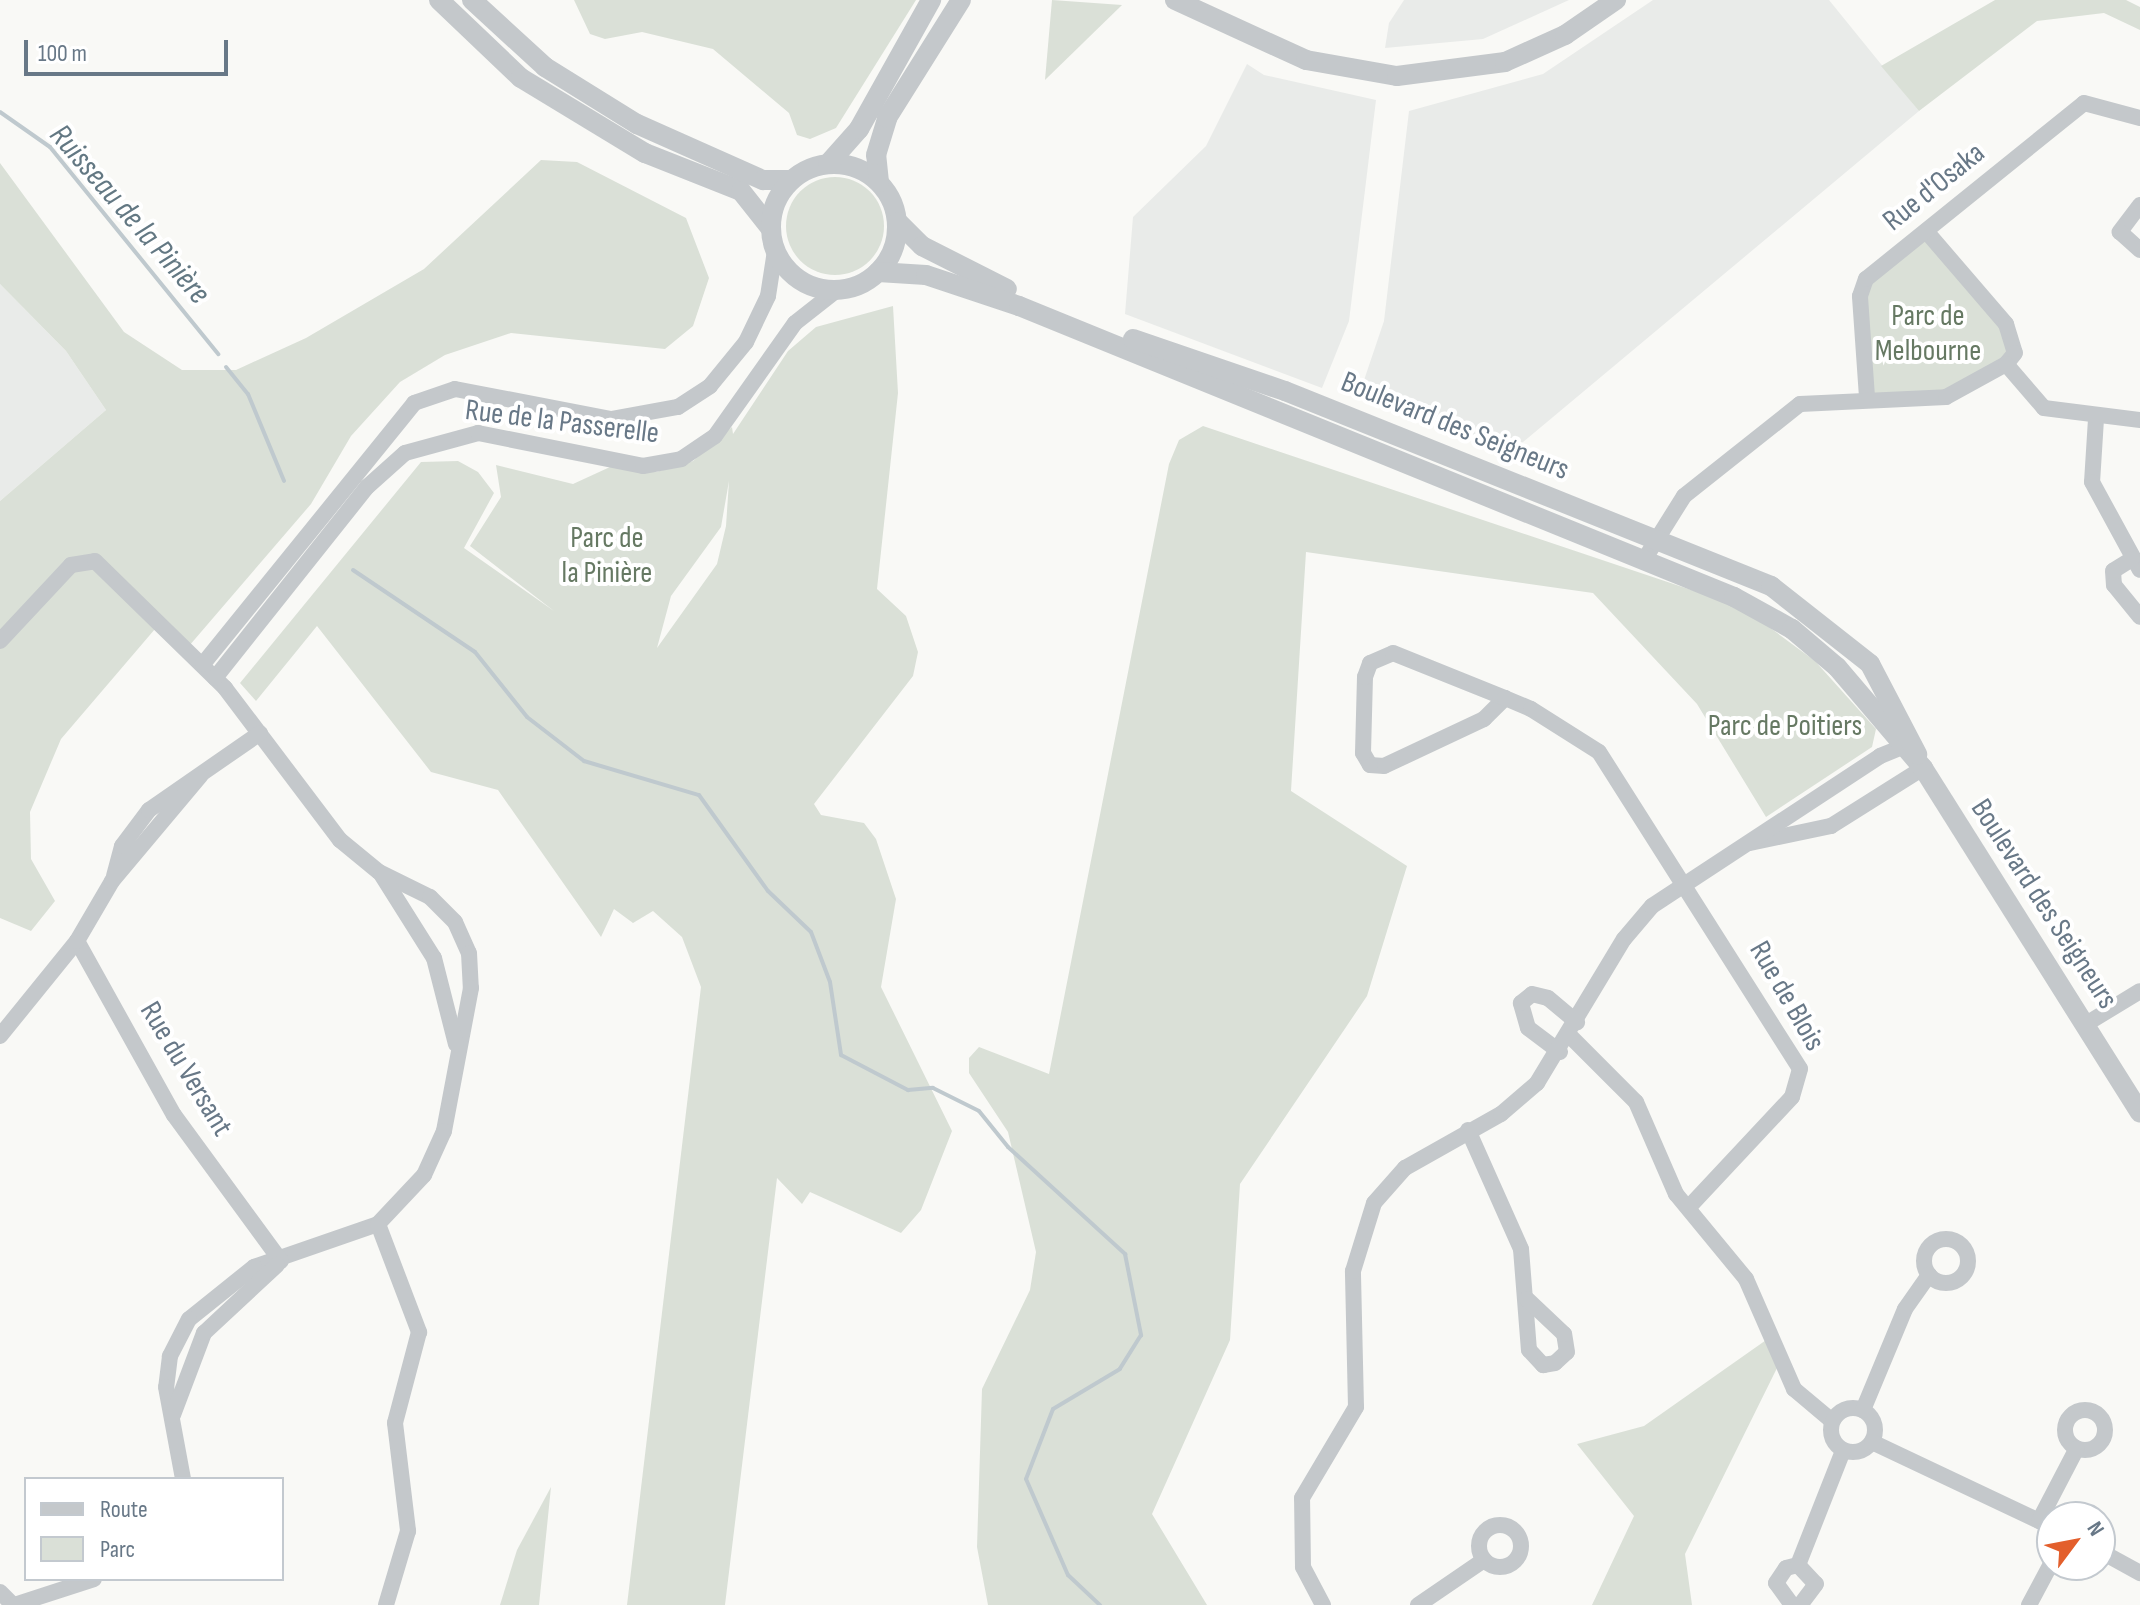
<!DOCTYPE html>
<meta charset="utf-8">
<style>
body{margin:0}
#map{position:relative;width:2140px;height:1605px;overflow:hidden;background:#f9f9f6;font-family:"Sofia Sans Condensed",sans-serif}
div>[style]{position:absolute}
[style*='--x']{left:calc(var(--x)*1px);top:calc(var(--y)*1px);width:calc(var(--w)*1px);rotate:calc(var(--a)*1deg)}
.built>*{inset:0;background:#e9ebe9}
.green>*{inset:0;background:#dae0d7}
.round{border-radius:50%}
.stream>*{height:4px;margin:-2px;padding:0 2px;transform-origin:2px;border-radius:2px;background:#bfc9ce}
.minor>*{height:16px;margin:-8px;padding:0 8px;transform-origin:8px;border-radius:8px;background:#c4c8cb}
.minor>.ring{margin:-8px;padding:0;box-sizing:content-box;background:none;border:16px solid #c4c8cb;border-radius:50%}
.tertiary>*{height:20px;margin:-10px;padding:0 10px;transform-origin:10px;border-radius:10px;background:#c4c8cb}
.tertiary>.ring{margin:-10px;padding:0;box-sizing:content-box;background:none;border:20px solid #c4c8cb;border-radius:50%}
span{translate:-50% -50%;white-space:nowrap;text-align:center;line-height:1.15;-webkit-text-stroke:8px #fff;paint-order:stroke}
.street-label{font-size:30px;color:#687887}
.park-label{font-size:30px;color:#667963}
.water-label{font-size:32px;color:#637883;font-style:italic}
.legend{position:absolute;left:24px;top:1477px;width:260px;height:104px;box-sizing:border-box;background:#fff;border:2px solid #c3c9cf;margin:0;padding:10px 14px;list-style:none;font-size:24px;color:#687887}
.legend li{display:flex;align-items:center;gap:16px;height:40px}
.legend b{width:40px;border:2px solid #c3c9cf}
.north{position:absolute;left:2036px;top:1501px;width:80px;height:80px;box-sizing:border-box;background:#fff;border:2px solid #c3c9cf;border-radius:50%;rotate:58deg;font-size:22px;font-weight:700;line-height:32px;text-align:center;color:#687887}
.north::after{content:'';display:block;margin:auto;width:28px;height:36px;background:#e35f2c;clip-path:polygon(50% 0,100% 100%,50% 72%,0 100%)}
.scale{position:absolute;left:24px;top:40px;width:204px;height:36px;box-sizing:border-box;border:4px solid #687887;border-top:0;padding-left:10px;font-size:24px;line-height:28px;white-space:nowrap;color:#687887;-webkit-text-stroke:6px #fff;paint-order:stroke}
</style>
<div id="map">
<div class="built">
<i style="clip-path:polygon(1404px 0,1569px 0,1483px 39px,1385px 48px,1389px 23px)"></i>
<i style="clip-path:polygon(1653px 0,1829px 0,1919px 111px,1510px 453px,1360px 392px,1384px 321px,1409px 111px,1543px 74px)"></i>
<i style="clip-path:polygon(1247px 64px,1264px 75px,1376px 100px,1349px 321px,1322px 388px,1125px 314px,1133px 217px,1206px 146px)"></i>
<i style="clip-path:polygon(0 284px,66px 351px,106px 410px,0 501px)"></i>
</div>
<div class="green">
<i style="clip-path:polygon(574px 0,916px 0,836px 128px,810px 139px,797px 135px,789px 113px,713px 49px,642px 32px,605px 39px,590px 34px)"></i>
<i style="clip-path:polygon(1052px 0,1122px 5px,1045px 80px)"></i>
<i style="clip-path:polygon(1995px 0,2126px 0,2140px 7px,2140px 30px,2104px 13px,2037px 21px,1919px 111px,1881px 66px)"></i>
<i style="clip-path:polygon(541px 160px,577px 162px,686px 218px,709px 278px,693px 326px,665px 349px,511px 333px,445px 355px,400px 382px,351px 436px,311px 504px,183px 653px,155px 629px,61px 739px,30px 812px,31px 859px,55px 901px,31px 931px,0 918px,0 501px,106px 410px,66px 351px,0 284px,0 163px,124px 332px,182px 370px,236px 370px,306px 338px,424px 269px)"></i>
<i class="round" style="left:786px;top:177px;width:98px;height:98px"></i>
<i style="clip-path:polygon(1926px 231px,2006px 324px,2015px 353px,1968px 390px,1867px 397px,1866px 279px)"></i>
<i style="clip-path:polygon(evenodd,893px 306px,898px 393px,877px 589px,906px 616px,918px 652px,913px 676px,814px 804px,821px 815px,864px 823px,876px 839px,896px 899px,881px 987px,952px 1131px,921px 1210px,901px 1233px,810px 1192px,802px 1204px,777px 1178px,725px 1605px,627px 1605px,701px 987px,682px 937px,653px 911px,633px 923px,614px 909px,601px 937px,498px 790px,431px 772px,317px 626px,256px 701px,240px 683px,421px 462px,458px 461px,478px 472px,494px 493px,464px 548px,554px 611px,470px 546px,501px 497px,496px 465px,573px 484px,610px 467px,656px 472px,693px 461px,732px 427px,733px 434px,788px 351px,816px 327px,893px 306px,729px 481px,726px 526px,717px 564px,657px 648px,671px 596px,721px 527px,729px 481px)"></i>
<i style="clip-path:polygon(1203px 426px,1742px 607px,1815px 661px,1876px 729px,1872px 747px,1766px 817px,1697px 704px,1593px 593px,1306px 552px,1291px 791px,1407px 866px,1367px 996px,1240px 1184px,1230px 1340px,1152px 1514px,1207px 1605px,988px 1605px,977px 1547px,982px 1389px,1030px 1290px,1036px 1252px,1008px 1132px,969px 1073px,969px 1058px,979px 1047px,1049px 1074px,1169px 464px,1179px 440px)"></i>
<i style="clip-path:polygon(1769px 1338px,1779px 1364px,1685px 1554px,1692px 1605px,1592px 1605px,1634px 1516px,1577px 1444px,1644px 1426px)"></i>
<i style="clip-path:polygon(551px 1487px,539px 1605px,500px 1605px,517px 1550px)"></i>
</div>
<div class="stream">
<i style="--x:0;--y:112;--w:61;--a:35"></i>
<i style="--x:50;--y:147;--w:267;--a:50.9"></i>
<i style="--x:226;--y:367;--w:35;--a:51"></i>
<i style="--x:248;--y:394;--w:94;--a:67.5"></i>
<i style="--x:353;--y:570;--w:147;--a:33.9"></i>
<i style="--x:475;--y:652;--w:83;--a:51.3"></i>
<i style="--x:527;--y:717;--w:72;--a:37.7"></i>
<i style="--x:584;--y:761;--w:120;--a:16.5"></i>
<i style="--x:699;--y:795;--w:118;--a:54.3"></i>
<i style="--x:768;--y:891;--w:59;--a:43.6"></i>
<i style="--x:811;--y:932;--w:53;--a:69.2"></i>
<i style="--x:830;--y:982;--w:74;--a:81.4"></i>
<i style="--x:841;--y:1055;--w:76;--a:27.6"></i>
<i style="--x:908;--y:1090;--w:25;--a:-5"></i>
<i style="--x:933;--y:1088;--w:51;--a:26.6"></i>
<i style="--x:979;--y:1111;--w:46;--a:51.1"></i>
<i style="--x:1008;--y:1147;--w:159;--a:42.4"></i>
<i style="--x:1125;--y:1254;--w:83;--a:78.8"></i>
<i style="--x:1141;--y:1335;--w:40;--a:122"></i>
<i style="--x:1120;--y:1369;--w:78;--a:149.2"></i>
<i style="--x:1053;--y:1409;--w:75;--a:111.1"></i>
<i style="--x:1026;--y:1479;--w:105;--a:66.4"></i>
<i style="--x:1068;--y:1575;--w:44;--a:43.2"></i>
</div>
<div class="minor">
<i style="--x:2140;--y:205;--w:34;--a:127"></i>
<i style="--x:2120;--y:232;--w:27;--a:42"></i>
<i style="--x:1926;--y:231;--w:123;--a:49.3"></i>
<i style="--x:2006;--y:324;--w:30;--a:73"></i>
<i style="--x:2015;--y:353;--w:14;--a:129"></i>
<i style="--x:1867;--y:397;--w:101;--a:-94"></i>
<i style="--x:1860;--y:296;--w:18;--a:-71"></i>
<i style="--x:1866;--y:279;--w:280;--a:-38.9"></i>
<i style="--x:2084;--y:103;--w:58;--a:15"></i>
<i style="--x:2096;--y:419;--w:63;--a:93.6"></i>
<i style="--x:2092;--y:482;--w:100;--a:61.4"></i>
<i style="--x:2132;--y:559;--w:22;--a:148"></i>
<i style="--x:2113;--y:571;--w:14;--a:86"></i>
<i style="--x:2114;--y:585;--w:41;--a:50.9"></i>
<i style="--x:1644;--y:560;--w:75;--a:-58"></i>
<i style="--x:1684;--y:496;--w:148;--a:-38.4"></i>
<i style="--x:1800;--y:404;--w:146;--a:-2.7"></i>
<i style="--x:1946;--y:397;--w:68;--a:-28.8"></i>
<i style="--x:2006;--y:364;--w:58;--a:49.2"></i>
<i style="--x:2044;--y:408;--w:97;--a:7.1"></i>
<i style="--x:0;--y:641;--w:104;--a:-46.9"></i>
<i style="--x:71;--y:565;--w:24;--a:-9"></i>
<i style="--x:95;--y:561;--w:182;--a:44.3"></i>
<i style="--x:225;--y:688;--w:191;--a:52.9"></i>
<i style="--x:340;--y:840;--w:50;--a:39.4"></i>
<i style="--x:379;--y:872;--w:57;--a:26.1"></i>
<i style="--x:430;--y:897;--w:35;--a:45"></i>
<i style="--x:455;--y:922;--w:34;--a:66"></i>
<i style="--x:469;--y:953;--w:35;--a:87"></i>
<i style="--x:471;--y:988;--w:146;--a:100.7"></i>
<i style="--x:444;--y:1131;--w:48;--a:114.4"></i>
<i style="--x:424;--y:1175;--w:67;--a:133.2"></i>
<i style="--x:378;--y:1224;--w:131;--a:160.9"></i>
<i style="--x:254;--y:1267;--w:83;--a:141.3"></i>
<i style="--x:189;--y:1319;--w:42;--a:117.2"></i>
<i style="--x:170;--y:1356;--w:31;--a:97"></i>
<i style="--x:166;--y:1387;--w:94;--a:79.5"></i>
<i style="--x:203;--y:664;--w:336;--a:-51"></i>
<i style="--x:414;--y:403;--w:43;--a:-18.9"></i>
<i style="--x:455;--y:389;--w:159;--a:10.9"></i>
<i style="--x:611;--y:419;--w:68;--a:-10.2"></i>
<i style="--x:678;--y:407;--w:38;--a:-33"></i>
<i style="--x:710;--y:386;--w:57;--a:-50.7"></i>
<i style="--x:746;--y:342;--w:51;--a:-64.4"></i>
<i style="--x:768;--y:296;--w:46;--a:-81.2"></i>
<i style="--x:215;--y:678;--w:244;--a:-51.5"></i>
<i style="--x:367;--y:487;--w:51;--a:-41.8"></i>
<i style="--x:405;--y:453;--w:76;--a:-15.3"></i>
<i style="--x:478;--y:433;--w:168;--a:11.3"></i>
<i style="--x:643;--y:466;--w:39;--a:-10"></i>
<i style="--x:681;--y:459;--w:41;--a:-34.1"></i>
<i style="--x:715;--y:436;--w:138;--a:-54.7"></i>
<i style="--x:795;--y:323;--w:53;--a:-38.2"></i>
<i style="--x:1505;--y:698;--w:30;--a:135"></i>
<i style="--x:1484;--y:719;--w:110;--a:154.8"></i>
<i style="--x:1384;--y:766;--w:14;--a:-176"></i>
<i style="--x:1370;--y:765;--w:14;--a:-120"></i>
<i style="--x:1363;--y:753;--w:76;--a:-88.5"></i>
<i style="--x:1365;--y:677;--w:15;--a:-70"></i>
<i style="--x:1370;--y:663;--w:25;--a:-23"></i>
<i style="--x:1393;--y:653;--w:121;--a:21.9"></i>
<i style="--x:1505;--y:698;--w:28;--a:23"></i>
<i style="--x:1531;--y:709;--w:80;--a:32.3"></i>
<i style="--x:1599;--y:752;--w:375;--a:57.6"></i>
<i style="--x:1800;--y:1069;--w:29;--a:106"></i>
<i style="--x:1792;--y:1097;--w:149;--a:133.1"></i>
<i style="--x:1750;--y:843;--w:83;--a:-11.9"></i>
<i style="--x:1831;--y:826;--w:109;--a:-32.2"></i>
<i style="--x:381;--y:874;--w:99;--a:57.8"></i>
<i style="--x:434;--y:958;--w:89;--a:75.7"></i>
<i style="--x:114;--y:876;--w:31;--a:-75"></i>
<i style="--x:122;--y:846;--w:45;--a:-53.1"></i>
<i style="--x:149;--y:810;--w:135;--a:-34.7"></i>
<i style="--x:77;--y:941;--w:199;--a:60.9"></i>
<i style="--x:174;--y:1115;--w:181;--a:53.8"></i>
<i style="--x:2086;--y:1024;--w:63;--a:-31.4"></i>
<i style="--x:0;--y:1036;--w:122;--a:-51"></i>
<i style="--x:77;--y:941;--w:69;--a:-59.7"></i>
<i style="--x:112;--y:881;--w:138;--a:-50"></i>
<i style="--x:1571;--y:1037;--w:92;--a:45"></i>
<i style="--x:1636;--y:1102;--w:100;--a:66.5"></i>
<i style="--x:1676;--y:1194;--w:110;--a:50.5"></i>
<i style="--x:1746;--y:1279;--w:120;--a:66.4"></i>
<i style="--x:1794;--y:1389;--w:50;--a:40.1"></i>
<i style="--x:1560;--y:1052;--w:40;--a:-143"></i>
<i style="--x:1528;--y:1028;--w:26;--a:-106"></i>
<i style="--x:1521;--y:1003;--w:14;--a:-39"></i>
<i style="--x:1532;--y:994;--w:16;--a:14"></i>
<i style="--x:1548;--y:998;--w:38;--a:40"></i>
<i style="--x:1468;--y:1130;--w:130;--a:66"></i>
<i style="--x:1521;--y:1249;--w:101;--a:85.5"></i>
<i style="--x:1529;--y:1350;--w:21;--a:47"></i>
<i style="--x:1543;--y:1365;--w:12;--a:-9"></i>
<i style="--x:1555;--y:1363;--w:16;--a:-43"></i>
<i style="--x:1567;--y:1352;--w:18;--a:-99"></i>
<i style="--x:1564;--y:1334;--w:51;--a:-136.6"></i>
<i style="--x:378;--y:1224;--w:116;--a:69.2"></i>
<i style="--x:419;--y:1332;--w:94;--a:104.8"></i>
<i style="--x:395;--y:1423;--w:109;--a:83.1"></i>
<i style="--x:408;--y:1531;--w:77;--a:106.6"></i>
<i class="ring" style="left:1924px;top:1239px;width:28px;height:28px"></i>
<i class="ring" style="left:1831px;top:1408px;width:28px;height:28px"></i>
<i class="ring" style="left:2065px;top:1410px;width:24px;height:24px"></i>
<i style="--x:1863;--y:1410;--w:109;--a:-67.4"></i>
<i style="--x:1905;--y:1309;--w:42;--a:-54.8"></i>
<i style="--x:173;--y:1415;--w:88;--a:-69.3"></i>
<i style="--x:204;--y:1333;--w:100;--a:-43"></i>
<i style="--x:1872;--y:1442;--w:199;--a:25.3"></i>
<i style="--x:2039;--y:1521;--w:82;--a:-62.5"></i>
<i class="ring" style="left:1479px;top:1525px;width:26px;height:26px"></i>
<i style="--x:2100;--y:1551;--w:46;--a:28.8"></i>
<i style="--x:1798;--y:1565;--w:123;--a:-68.5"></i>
<i style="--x:0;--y:1592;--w:18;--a:45"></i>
<i style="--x:14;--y:1605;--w:84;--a:-18"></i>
<i style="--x:1323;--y:1605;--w:43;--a:-117.8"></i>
<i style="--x:1303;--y:1567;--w:69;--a:-90.8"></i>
<i style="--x:1302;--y:1498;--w:106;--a:-59.3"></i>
<i style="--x:1356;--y:1407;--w:136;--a:-91.3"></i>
<i style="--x:1353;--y:1271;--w:71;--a:-72.8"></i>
<i style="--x:1374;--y:1203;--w:47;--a:-48.5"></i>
<i style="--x:1405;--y:1168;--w:110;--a:-29.4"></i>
<i style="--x:1501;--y:1114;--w:48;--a:-40.7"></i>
<i style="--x:1537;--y:1083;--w:168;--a:-58.9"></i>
<i style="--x:1624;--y:939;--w:43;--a:-49.7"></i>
<i style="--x:1652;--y:906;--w:273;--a:-33.3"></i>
<i style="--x:1880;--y:756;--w:35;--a:-22"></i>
<i style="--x:1418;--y:1605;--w:80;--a:-34.3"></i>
<i style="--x:1792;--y:1605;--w:27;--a:-126"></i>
<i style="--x:1776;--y:1583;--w:18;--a:-56"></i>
<i style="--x:1786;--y:1568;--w:12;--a:-14"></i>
<i style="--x:1798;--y:1565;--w:26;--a:47"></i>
<i style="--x:1816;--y:1584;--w:26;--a:127"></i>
<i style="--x:2029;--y:1605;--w:49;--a:-61.9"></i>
</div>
<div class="tertiary">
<i style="--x:439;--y:0;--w:113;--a:43.6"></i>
<i style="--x:521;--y:78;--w:145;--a:31.2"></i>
<i style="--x:645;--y:153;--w:103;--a:21.6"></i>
<i style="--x:741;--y:191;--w:48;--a:51.7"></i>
<i style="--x:472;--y:0;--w:99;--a:42.5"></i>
<i style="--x:545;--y:67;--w:108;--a:31.8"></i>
<i style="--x:637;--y:124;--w:138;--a:24"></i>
<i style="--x:763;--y:180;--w:28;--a:0"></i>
<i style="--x:1175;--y:0;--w:144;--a:24.6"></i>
<i style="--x:1306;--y:60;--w:92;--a:10"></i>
<i style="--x:1397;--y:76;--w:109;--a:-7.4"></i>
<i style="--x:1505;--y:62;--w:66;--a:-24.2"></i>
<i style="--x:1565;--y:35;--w:62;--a:-34.5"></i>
<i class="ring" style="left:771px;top:164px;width:106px;height:106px"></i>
<i style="--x:828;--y:164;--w:47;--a:-48.5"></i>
<i style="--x:859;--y:129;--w:148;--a:-60.8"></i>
<i style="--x:879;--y:182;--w:27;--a:-96"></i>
<i style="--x:876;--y:155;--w:39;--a:-73"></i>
<i style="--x:887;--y:118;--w:139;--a:-57.9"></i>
<i style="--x:898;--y:222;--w:34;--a:45"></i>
<i style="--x:922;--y:246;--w:95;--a:26.8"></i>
<i style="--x:878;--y:272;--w:48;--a:3.6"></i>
<i style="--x:926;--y:275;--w:98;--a:18.4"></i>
<i style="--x:1019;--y:306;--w:772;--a:22.15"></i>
<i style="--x:1734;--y:597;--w:66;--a:28.9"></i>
<i style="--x:1792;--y:629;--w:59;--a:40.2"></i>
<i style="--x:1837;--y:667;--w:133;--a:49.6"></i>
<i style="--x:1923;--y:768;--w:407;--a:57.8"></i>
<i style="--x:1133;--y:339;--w:161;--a:18.9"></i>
<i style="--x:1285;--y:391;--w:524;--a:21.86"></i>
<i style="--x:1771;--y:586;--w:126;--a:38.2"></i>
<i style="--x:1870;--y:664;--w:102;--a:62.4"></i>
</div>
<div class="street-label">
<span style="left:1934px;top:187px;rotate:-39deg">Rue d'Osaka</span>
<span style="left:562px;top:422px;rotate:7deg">Rue de la Passerelle</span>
<span style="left:1455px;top:426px;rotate:22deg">Boulevard des Seigneurs</span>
<span style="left:2044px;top:904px;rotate:57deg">Boulevard des Seigneurs</span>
<span style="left:1787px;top:996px;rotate:60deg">Rue de Blois</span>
<span style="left:186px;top:1069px;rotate:59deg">Rue du Versant</span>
</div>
<div class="park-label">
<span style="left:1928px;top:333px">Parc de<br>Melbourne</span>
<span style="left:607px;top:555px">Parc de<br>la Pinière</span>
<span style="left:1785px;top:726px">Parc de Poitiers</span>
</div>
<div class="water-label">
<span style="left:129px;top:215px;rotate:49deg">Ruisseau de la Pinière</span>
</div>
<ul class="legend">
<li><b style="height:10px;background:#c4c8cb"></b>Route</li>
<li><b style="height:22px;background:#dae0d7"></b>Parc</li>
</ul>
<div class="north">N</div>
<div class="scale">100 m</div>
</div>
